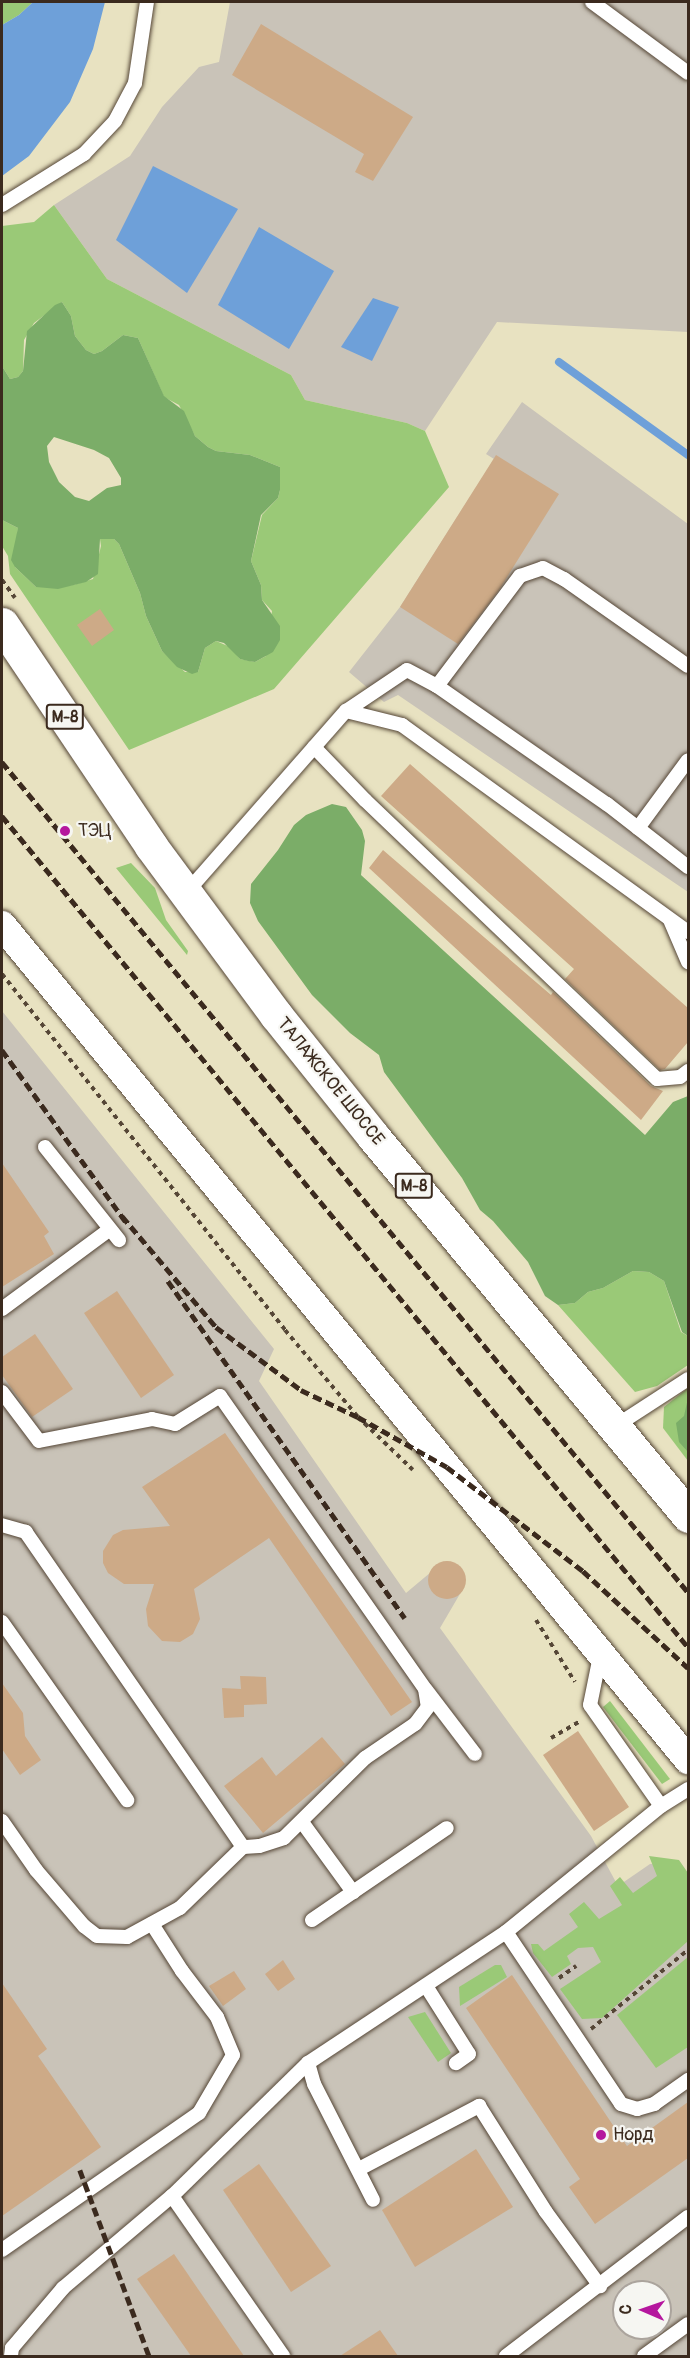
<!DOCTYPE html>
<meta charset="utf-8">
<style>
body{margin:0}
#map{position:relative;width:690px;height:2358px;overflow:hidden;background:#e8e2c1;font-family:Pangolin,sans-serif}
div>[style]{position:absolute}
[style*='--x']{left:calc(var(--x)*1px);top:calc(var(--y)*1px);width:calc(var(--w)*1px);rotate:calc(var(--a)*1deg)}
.industrial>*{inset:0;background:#c9c3b8}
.green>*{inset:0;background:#9ac977}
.forest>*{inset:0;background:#7bad68}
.water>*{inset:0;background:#6ea0d9}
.stream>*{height:8px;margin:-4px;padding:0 4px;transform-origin:4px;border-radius:4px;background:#6ea0d9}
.building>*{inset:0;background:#cdaa87}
.round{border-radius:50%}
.path>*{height:4px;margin-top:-2px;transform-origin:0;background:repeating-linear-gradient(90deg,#554636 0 4.5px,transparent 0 9px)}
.roads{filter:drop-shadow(0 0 2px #554636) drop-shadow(0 0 2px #554636)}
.lane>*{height:14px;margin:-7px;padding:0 7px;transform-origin:7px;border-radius:7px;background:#fff}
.street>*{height:28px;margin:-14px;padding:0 14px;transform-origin:14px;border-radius:14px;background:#fff}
.primary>*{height:33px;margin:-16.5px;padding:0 16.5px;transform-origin:16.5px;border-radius:16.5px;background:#fff}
.rail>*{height:4.5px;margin-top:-2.25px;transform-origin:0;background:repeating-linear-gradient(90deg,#3b2a1e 0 9px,transparent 0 13.5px)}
.dots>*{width:16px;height:16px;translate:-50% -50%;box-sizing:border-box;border:3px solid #f6f6f2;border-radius:50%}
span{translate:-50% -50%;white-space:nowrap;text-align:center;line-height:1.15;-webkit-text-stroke:4.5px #f6f6f2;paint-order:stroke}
.shield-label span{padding:2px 4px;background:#f6f6f2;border:2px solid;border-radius:4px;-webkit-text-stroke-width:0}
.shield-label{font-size:16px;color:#3b2a1e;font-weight:700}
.poi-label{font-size:18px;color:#3b2a1e}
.left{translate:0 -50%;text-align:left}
.street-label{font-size:18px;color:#3b2a1e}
.frame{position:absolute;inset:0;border:3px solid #3b2a1e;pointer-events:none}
.north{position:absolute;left:612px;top:2280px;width:60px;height:60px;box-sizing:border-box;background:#f6f6f2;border:2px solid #aba49d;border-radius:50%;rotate:272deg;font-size:16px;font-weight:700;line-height:24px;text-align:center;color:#3b2a1e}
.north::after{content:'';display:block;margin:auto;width:21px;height:27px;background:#b5179e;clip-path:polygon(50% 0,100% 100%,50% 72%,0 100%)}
</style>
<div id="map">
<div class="industrial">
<i style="clip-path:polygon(230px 2px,688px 2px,688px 332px,497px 322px,425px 431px,407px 423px,305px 400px,291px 375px,107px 279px,54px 205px,130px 156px,162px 107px,199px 67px,219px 62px)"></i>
<i style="clip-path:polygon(522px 402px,688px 524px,688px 892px,398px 695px,384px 702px,349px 672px,400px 607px,494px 459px,486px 454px)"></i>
<i style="clip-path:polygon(evenodd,2px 1011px,274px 1349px,259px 1381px,406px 1593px,443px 1562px,452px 1562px,463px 1571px,464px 1587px,440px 1628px,591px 1836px,618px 1886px,650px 1864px,674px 1862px,688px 1882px,688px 2356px,2px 2356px,2px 1011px,624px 2292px,660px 2292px,660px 2328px,624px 2328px,624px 2292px)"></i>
</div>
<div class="green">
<i style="clip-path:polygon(2px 2px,33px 2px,19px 15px,2px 25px)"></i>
<i style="clip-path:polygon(54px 205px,107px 279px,291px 375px,305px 400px,407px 423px,425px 431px,449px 487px,274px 689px,129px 750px,10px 574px,8px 556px,2px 546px,2px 520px,18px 528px,15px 567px,36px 587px,73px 585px,93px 579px,101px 546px,100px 539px,114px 539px,119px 544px,140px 593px,146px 616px,162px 651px,185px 672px,198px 672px,205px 648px,216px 641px,230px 647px,240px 659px,255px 662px,266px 656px,272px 611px,262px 600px,261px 585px,251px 561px,262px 515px,278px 498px,280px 490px,280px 467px,250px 455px,216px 451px,208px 447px,195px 436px,179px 405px,164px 397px,138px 338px,123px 335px,102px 351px,94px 354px,86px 350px,75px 336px,71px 316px,62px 302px,34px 323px,24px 340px,23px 371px,18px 377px,10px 379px,2px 366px,2px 226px,34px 222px)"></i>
<i style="clip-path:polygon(131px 863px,155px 888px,166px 920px,188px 951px,187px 955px,116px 868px)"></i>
<i style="clip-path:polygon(633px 1271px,649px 1272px,664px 1281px,681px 1332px,688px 1336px,688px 1365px,657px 1386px,635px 1392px,558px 1305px,575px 1303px,588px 1292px,603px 1288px)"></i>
<i style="clip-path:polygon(688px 1388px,688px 1461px,663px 1428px,664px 1407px)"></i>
<i style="clip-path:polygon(610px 1701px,670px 1779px,662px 1784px,603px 1707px)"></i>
<i style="clip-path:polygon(649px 1856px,679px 1860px,688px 1873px,688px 1941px,602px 2018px,582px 2019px,560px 1989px,601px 1962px,593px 1947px,578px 1948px,567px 1956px,571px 1964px,552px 1977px,533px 1953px,531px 1944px,538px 1944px,544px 1951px,578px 1927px,569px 1914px,584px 1902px,599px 1919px,622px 1905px,610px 1886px,620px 1877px,633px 1893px,657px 1876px)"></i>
<i style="clip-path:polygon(688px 1957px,688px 2047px,656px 2068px,617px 2015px)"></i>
<i style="clip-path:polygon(495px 1965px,501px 1965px,507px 1977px,460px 2006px,459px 1987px)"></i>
<i style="clip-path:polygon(425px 2012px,451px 2053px,438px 2062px,408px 2017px)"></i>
</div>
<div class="forest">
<i style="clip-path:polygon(evenodd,62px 302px,71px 316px,75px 336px,86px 350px,94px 354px,102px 351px,123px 335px,138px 338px,164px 396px,184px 411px,195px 436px,208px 447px,216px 451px,250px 455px,280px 467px,280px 490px,278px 498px,261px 515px,251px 561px,261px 585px,262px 600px,280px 626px,280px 640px,273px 652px,255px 662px,248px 661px,240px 659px,224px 643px,216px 641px,205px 648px,198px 672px,192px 674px,177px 667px,162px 651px,146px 616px,140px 593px,119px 544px,114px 539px,100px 539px,98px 574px,86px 582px,58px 589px,36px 587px,15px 567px,11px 560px,18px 528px,2px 520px,2px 366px,10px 379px,18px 377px,23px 371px,27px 331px,55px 305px,62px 302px,54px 437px,94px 450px,109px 458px,121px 478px,121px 485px,107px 488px,89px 501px,75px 497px,59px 482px,49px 462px,47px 446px,54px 437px)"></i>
<i style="clip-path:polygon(332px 804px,346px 807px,362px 830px,365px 841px,361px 875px,645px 1135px,673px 1102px,688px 1096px,688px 1336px,682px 1332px,664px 1281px,649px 1272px,633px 1271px,603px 1288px,588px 1292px,575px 1303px,558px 1305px,545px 1296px,528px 1262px,493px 1221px,480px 1210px,462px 1178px,384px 1072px,379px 1055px,350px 1033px,312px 995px,258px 921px,250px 903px,251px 884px,278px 850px,294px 825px,306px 815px)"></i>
<i style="clip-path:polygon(688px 1398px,688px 1452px,679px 1442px,676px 1423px,684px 1416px)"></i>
</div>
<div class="water">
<i style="clip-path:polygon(33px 2px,105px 2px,93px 49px,70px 102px,29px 156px,2px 176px,2px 25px,19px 15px)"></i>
<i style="clip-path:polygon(153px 166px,238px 209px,187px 293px,116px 240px)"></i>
<i style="clip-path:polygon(259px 227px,334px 271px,289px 349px,218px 305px)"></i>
<i style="clip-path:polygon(373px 298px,399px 307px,372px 361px,341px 347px)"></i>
</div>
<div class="stream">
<i style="--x:559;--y:362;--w:159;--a:35.8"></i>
</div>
<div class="building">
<i style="clip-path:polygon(261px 24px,413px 117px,373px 181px,355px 172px,364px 154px,232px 75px)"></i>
<i style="clip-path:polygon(496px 455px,559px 494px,499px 590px,458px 644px,400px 607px)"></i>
<i style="clip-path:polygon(100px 609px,114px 630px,92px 646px,77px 625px)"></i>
<i style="clip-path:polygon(410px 764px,688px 1008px,688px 1042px,665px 1069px,660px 1070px,565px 979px,574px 969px,381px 796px)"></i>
<i style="clip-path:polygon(383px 850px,551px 995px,553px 992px,651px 1086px,663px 1091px,641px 1120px,369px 868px)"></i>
<i style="clip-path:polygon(2px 1163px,49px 1232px,44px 1236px,54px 1254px,2px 1287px)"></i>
<i style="clip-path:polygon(117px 1291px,174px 1375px,141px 1398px,84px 1313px)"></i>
<i style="clip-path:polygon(35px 1334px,73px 1389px,32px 1417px,2px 1375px,2px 1357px)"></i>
<i style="clip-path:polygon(225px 1433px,412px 1702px,391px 1716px,269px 1538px,194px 1589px,200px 1619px,193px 1634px,180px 1642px,162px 1641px,148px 1626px,146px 1609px,154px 1584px,124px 1584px,108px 1573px,103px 1563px,103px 1551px,113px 1535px,123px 1530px,170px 1526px,142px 1487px)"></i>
<i class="round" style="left:428px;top:1561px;width:38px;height:38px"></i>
<i style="clip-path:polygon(240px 1676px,266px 1677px,267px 1704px,244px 1705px,244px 1717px,224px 1718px,222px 1688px,241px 1689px)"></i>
<i style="clip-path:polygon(2px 1683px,23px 1713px,25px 1736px,41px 1760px,20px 1775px,2px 1749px)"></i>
<i style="clip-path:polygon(578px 1731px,629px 1807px,594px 1831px,543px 1755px)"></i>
<i style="clip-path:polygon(322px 1737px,345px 1764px,263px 1833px,224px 1786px,262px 1757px,276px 1776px)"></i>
<i style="clip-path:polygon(283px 1960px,295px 1979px,278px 1991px,265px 1974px)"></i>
<i style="clip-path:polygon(234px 1971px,246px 1989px,223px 2006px,209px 1986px)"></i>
<i style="clip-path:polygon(512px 1975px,627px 2146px,688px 2102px,688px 2158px,595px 2224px,569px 2187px,580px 2179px,466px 2008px)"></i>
<i style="clip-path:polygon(2px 1983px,47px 2049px,38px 2056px,101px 2147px,2px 2216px)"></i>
<i style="clip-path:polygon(476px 2149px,513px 2207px,415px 2267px,382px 2210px)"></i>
<i style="clip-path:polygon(259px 2164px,331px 2266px,291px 2292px,223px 2190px)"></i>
<i style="clip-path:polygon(174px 2254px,244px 2356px,191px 2356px,137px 2279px)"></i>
<i style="clip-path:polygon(380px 2330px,398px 2356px,340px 2356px)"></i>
</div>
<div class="path">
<i style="--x:2;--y:580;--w:22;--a:54"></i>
<i style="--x:2;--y:974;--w:455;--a:51.5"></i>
<i style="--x:285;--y:1330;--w:114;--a:50"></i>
<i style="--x:358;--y:1417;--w:76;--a:43.9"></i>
<i style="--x:536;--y:1620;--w:73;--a:57.8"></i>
<i style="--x:551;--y:1738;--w:32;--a:-30"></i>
<i style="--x:559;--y:1978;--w:21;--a:-35"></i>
<i style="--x:591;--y:2029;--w:125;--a:-39.2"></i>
</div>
<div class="roads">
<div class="lane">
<i style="--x:592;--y:2;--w:119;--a:36.5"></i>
<i style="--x:2;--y:205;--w:97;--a:-31.9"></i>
<i style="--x:84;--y:154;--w:45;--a:-46.8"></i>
<i style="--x:115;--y:121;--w:43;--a:-62.2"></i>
<i style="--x:135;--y:83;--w:82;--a:-81.6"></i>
<i style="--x:437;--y:686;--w:138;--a:-53"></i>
<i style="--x:520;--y:576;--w:24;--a:-19"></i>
<i style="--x:543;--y:568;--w:24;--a:28"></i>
<i style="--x:564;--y:579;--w:151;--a:35.1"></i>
<i style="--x:346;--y:711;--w:58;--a:14"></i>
<i style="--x:402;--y:725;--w:353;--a:35.9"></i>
<i style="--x:314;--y:747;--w:74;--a:46.1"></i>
<i style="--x:365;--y:800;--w:404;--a:43.7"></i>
<i style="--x:657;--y:1079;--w:23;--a:-5"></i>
<i style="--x:680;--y:1077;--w:10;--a:-37"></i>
<i style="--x:638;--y:828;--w:84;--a:-53.7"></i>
<i style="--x:185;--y:894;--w:244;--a:-48.7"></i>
<i style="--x:346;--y:711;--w:73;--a:-33.9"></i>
<i style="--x:407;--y:670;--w:34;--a:28"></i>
<i style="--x:437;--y:686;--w:207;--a:34.8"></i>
<i style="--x:607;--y:804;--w:103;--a:37.9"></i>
<i style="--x:670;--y:920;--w:46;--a:66.8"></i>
<i style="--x:45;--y:1147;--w:119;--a:51.5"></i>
<i style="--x:2;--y:1309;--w:134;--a:-36.5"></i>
<i style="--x:2;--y:1392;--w:61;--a:52.9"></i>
<i style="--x:39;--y:1441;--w:115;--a:-11"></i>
<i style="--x:152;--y:1419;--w:24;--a:12"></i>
<i style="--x:175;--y:1424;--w:53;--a:-31.9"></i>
<i style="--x:220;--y:1396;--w:358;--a:55"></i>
<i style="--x:425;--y:1689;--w:18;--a:81"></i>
<i style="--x:428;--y:1707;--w:21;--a:127"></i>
<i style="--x:415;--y:1724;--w:60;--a:145.8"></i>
<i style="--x:365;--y:1758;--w:114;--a:135.4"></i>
<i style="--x:284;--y:1838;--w:26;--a:162"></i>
<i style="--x:259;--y:1846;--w:16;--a:176"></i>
<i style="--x:243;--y:1847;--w:383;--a:-124.6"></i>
<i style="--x:26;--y:1532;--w:25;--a:-164"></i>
<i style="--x:614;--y:1427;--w:88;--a:-33"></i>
<i style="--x:2;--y:1622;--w:218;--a:54.9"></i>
<i style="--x:600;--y:1656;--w:50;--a:101.5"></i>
<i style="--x:590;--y:1705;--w:123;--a:54.9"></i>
<i style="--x:427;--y:1691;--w:79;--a:52.7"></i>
<i style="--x:2;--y:1821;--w:60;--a:55.2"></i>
<i style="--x:36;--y:1870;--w:74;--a:49.4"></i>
<i style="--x:84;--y:1926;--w:16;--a:38"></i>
<i style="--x:97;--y:1936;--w:30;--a:2"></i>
<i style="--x:127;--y:1937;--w:60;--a:-28.7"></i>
<i style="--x:180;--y:1908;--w:88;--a:-44.1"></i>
<i style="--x:302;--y:1822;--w:87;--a:53.9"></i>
<i style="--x:312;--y:1920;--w:163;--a:-34.3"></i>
<i style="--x:506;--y:1932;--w:207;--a:56.2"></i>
<i style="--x:621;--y:2104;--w:17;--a:17"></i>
<i style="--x:637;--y:2109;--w:18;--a:-16"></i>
<i style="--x:654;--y:2104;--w:42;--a:-35.2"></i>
<i style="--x:426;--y:1986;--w:80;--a:57.7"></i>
<i style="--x:469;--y:2054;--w:16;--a:145"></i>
<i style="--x:308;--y:2063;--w:22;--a:74"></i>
<i style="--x:314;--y:2084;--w:130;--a:63"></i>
<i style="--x:359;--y:2169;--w:136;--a:-27.7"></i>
<i style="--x:479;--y:2106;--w:125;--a:57.7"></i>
<i style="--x:546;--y:2212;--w:92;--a:53.9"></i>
<i style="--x:172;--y:2196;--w:195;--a:55.2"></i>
<i style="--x:2;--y:2250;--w:240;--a:-34.8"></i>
<i style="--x:199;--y:2113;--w:67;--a:-59.6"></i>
<i style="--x:233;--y:2055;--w:41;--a:-112.8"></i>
<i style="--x:217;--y:2017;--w:58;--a:-127.3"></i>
<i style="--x:182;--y:1971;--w:56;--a:-122.6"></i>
<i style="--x:11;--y:2356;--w:8;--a:-83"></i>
<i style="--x:12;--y:2348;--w:79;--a:-49.6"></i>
<i style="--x:63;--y:2288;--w:143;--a:-40.2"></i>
<i style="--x:172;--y:2196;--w:190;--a:-44.4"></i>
<i style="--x:308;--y:2063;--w:237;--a:-33.5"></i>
<i style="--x:506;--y:1932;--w:200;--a:-39.1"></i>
<i style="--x:661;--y:1806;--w:32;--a:-32"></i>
<i style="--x:506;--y:2356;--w:229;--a:-37.4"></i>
<i style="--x:644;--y:2356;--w:54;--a:-36"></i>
</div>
<div class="street">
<i style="--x:2;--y:925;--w:1081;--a:50.59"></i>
</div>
<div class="primary">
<i style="--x:2;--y:624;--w:267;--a:56.1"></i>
<i style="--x:151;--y:846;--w:210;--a:53.5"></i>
<i style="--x:276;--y:1015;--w:154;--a:51.3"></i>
<i style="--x:372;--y:1135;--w:495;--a:50.3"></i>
</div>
</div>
<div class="rail">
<i style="--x:2;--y:762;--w:1077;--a:50.43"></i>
<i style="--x:2;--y:816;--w:1078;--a:50.46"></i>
<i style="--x:2;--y:1050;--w:212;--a:54.2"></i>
<i style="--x:122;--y:1216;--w:145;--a:49.7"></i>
<i style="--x:216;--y:1327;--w:106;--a:36.5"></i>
<i style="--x:301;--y:1390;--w:63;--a:25.3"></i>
<i style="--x:358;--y:1417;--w:102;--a:29.3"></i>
<i style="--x:447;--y:1467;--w:171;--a:37.4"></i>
<i style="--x:583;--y:1571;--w:143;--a:42.7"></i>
<i style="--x:168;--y:1281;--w:412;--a:54.9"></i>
<i style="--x:80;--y:2170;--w:198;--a:69.6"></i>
</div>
<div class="dots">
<i style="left:65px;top:831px;background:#b5179e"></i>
<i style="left:601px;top:2135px;background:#b5179e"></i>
</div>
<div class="shield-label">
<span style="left:65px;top:717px">М-8</span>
<span style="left:414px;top:1186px">М-8</span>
</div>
<div class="poi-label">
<span class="left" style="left:78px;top:831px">ТЭЦ</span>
<span class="left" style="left:613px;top:2135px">Норд</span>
</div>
<div class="street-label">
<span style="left:330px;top:1082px;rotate:51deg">ТАЛАЖСКОЕ ШОССЕ</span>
</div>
<div class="frame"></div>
<div class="north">С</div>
</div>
